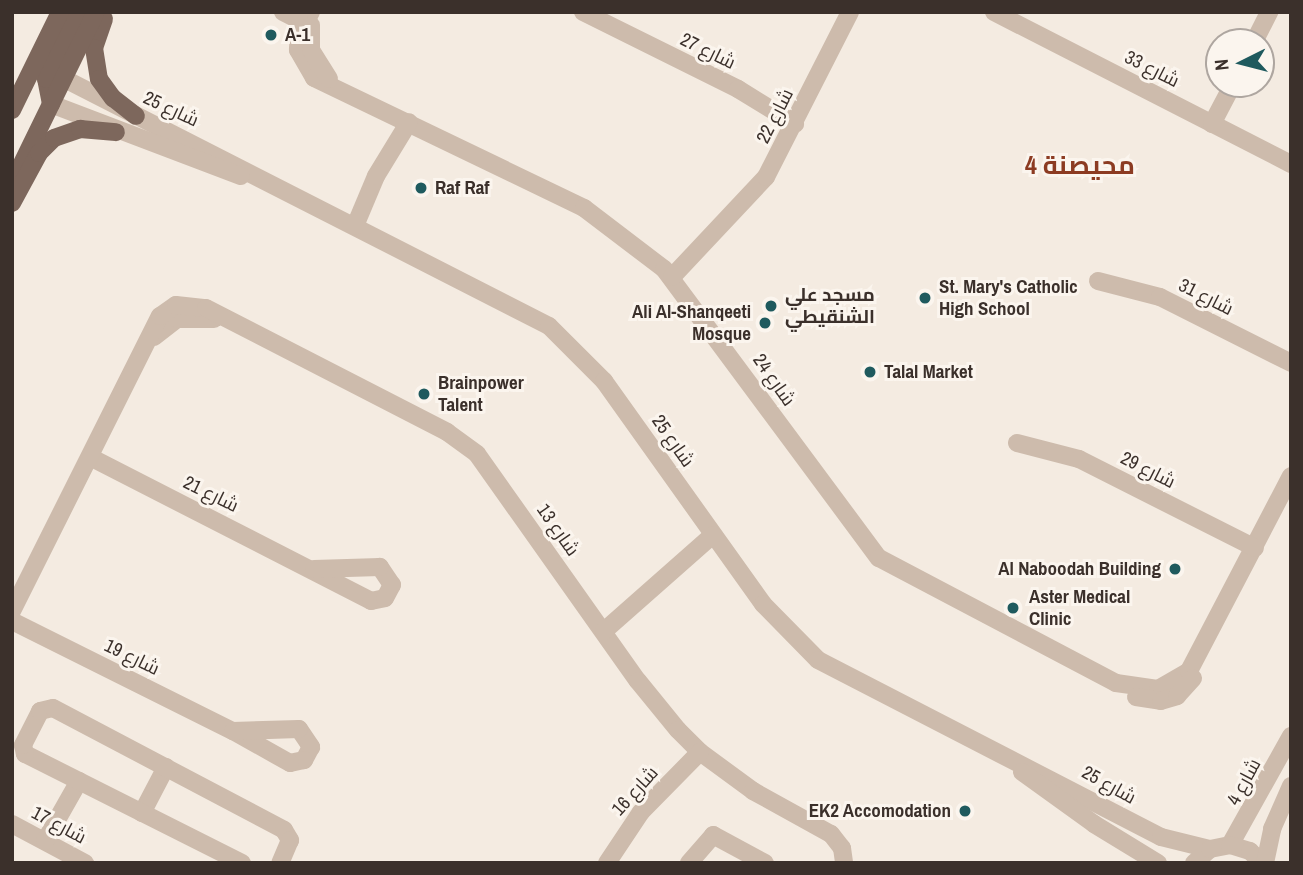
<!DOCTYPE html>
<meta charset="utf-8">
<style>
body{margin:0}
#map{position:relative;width:1303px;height:875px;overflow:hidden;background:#f4ebe1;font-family:"Archivo Narrow",Cairo,sans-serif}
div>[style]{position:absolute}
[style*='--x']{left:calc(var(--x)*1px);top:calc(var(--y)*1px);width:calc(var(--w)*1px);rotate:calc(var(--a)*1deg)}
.minor>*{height:18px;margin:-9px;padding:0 9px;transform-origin:9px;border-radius:9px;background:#cdbbac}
.major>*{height:18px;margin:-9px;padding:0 9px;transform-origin:9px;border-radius:9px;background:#7d675c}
.dots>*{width:19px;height:19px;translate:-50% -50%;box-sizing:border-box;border:4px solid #fbf5ee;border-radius:50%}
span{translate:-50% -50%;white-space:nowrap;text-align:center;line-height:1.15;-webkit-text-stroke:6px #fbf5ee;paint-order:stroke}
.poi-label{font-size:19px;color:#3b302b;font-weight:700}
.left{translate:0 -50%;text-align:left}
.right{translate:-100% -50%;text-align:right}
.street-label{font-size:19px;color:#3b302b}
.district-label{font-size:26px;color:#8c3b22;font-weight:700}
.frame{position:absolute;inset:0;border:14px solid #3b302b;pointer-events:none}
.north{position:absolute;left:1205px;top:28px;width:70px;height:70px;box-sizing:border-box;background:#fbf5ee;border:2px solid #aea6a0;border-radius:50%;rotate:264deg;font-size:19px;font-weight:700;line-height:28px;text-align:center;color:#3b302b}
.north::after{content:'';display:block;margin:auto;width:24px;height:32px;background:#1f5a5e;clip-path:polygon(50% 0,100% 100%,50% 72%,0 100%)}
</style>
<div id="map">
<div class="minor">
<i style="--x:283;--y:12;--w:22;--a:27"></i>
<i style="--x:311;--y:12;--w:25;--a:119"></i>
<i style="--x:299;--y:34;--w:16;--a:94"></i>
<i style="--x:298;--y:50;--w:32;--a:60"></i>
<i style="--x:314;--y:78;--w:300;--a:25.7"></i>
<i style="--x:584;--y:208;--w:101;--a:37.3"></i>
<i style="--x:664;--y:269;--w:360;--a:53.4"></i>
<i style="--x:879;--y:558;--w:268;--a:27.8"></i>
<i style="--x:1116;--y:683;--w:42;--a:8.1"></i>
<i style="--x:1158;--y:689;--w:36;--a:-30"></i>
<i style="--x:1189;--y:671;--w:220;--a:-62.4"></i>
<i style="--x:583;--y:12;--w:173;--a:26.4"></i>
<i style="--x:738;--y:89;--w:67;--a:31.6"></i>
<i style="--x:994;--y:12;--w:334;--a:27.1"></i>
<i style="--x:311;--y:25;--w:25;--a:90"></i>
<i style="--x:311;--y:50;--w:34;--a:58"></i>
<i style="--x:1254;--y:42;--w:34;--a:-63"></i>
<i style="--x:51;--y:72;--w:559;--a:27.02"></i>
<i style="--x:549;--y:326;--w:78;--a:45"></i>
<i style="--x:604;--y:381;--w:274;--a:54.5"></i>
<i style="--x:763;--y:604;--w:78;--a:45.5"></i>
<i style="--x:818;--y:660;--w:386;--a:27.3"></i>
<i style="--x:1161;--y:837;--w:50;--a:13.8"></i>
<i style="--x:51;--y:104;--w:203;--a:20.8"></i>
<i style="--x:1212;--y:124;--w:45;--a:-62.3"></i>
<i style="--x:355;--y:226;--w:54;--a:-67.2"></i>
<i style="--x:376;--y:176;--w:63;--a:-58.6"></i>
<i style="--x:672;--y:277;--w:137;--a:-46.8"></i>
<i style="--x:766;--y:177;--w:185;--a:-63"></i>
<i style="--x:1098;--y:281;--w:64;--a:14.5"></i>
<i style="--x:1160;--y:297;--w:147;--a:26.7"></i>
<i style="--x:154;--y:337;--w:29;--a:-38"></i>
<i style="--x:177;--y:319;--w:37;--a:0"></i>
<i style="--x:1017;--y:443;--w:64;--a:14.5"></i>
<i style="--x:1079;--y:459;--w:197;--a:26.8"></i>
<i style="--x:90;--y:457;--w:316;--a:27.1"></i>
<i style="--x:371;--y:601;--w:14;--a:-12"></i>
<i style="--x:385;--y:598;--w:15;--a:-62"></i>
<i style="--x:392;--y:585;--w:22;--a:-124"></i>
<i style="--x:380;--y:567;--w:66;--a:178.3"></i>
<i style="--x:12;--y:611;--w:330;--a:-63.4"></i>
<i style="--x:160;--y:316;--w:19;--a:-35"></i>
<i style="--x:176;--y:305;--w:30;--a:6"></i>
<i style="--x:206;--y:308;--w:271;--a:27.2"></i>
<i style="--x:447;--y:432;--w:37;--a:36"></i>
<i style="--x:477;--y:454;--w:278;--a:54.7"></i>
<i style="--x:638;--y:681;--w:63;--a:50.8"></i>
<i style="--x:678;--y:730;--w:31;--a:45"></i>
<i style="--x:700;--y:752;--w:66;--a:36.3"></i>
<i style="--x:753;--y:791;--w:89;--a:28.9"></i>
<i style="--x:831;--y:834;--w:18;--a:52"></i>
<i style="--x:842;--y:848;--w:15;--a:82"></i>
<i style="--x:12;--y:621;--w:247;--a:26.5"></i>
<i style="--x:604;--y:631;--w:145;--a:-41.4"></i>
<i style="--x:1136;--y:697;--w:25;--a:9"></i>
<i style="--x:1161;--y:701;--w:17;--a:-17"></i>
<i style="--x:1177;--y:696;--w:24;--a:-48"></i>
<i style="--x:299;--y:729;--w:22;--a:56"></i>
<i style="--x:311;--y:747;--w:15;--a:118"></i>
<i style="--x:304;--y:760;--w:14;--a:168"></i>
<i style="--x:290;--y:763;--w:65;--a:-150.7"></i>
<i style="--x:233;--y:731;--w:66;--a:-1.7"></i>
<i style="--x:1022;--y:772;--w:89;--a:35.8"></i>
<i style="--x:1094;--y:824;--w:75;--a:31.4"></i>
<i style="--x:142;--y:813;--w:52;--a:-62.4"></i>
<i style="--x:12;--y:824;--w:83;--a:28.1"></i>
<i style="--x:45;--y:841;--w:69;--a:-60.5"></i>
<i style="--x:1230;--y:845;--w:125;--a:-60.8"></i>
<i style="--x:242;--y:863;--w:243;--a:-153.3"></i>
<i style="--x:25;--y:754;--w:9;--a:-103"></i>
<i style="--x:23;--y:745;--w:38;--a:-63"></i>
<i style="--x:40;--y:711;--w:13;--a:-13"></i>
<i style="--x:53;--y:708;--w:261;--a:27.8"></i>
<i style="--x:284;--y:830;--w:12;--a:59"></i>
<i style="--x:290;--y:840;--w:25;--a:113"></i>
<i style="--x:607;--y:863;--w:61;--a:-56.3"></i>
<i style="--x:641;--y:812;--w:84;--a:-45.5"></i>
<i style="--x:689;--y:863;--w:37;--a:-49"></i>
<i style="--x:713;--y:835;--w:59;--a:28.3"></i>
<i style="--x:1194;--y:863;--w:21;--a:-41"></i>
<i style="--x:1210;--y:849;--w:20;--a:-11"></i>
<i style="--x:1230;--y:845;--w:21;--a:17"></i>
<i style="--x:1250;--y:851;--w:17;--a:45"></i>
<i style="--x:1265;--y:863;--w:35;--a:-78"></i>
<i style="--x:1272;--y:829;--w:47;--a:-66.2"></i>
</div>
<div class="major">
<i style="--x:104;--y:19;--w:31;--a:109"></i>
<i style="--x:94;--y:48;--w:31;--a:81"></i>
<i style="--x:99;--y:79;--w:24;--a:54"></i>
<i style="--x:113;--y:98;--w:29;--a:38"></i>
<i style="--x:51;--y:104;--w:25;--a:-101"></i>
<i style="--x:46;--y:79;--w:74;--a:-64.5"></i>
<i style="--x:12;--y:110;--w:109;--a:-63.9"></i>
<i style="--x:12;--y:184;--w:191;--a:-64"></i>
<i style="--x:12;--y:203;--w:57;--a:-61.6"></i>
<i style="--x:39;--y:153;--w:21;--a:-45"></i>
<i style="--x:54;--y:138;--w:28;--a:-19"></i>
<i style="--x:80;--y:129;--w:36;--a:5"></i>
</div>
<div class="dots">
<i style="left:271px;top:35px;background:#1f5a5e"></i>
<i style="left:421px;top:188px;background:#1f5a5e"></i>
<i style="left:925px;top:298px;background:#1f5a5e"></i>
<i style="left:771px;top:306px;background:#1f5a5e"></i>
<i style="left:765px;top:323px;background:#1f5a5e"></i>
<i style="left:870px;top:372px;background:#1f5a5e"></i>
<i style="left:424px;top:394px;background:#1f5a5e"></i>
<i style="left:1175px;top:569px;background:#1f5a5e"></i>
<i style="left:1013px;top:608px;background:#1f5a5e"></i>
<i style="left:965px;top:811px;background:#1f5a5e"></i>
</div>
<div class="poi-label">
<span class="left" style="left:285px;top:35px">A-1</span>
<span class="left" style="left:435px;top:188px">Raf Raf</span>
<span class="left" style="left:939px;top:298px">St. Mary's Catholic<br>High School</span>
<span class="left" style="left:785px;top:306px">مسجد علي<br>الشنقيطي</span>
<span class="right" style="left:751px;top:323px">Ali Al-Shanqeeti<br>Mosque</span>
<span class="left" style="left:884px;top:372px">Talal Market</span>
<span class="left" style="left:438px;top:394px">Brainpower<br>Talent</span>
<span class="right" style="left:1161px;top:569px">Al Naboodah Building</span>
<span class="left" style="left:1029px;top:608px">Aster Medical<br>Clinic</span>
<span class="right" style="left:951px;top:811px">EK2 Accomodation</span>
</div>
<div class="street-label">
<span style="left:708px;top:51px;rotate:26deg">شارع 27</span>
<span style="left:1152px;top:69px;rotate:27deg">شارع 33</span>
<span style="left:171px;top:109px;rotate:25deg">شارع 25</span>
<span style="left:775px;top:116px;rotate:-63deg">شارع 22</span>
<span style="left:1206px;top:297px;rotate:27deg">شارع 31</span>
<span style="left:774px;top:380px;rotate:55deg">شارع 24</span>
<span style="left:673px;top:441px;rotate:55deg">شارع 25</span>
<span style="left:1148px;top:470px;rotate:27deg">شارع 29</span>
<span style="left:211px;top:494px;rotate:26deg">شارع 21</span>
<span style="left:558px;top:530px;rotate:55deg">شارع 13</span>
<span style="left:132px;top:657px;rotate:26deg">شارع 19</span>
<span style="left:1244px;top:782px;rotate:-62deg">شارع 4</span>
<span style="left:1109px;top:785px;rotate:29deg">شارع 25</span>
<span style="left:635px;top:791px;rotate:-48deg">شارع 16</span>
<span style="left:59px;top:825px;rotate:28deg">شارع 17</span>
</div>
<div class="district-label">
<span style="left:1080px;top:165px">محيصنة 4</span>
</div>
<div class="frame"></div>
<div class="north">N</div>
</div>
